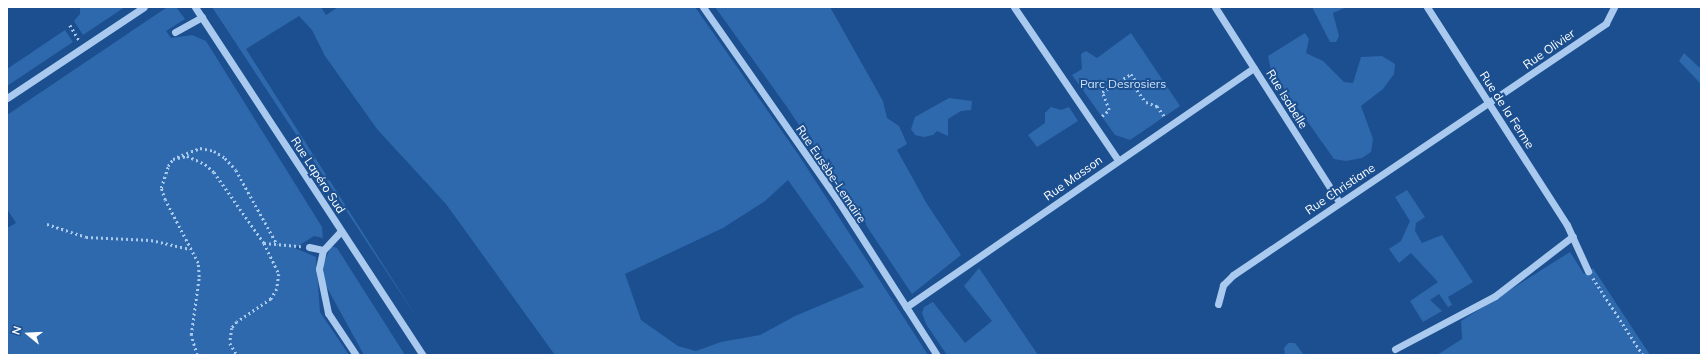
<!DOCTYPE html>
<meta charset="utf-8">
<style>
body{margin:0}
#map{position:relative;width:1708px;height:362px;overflow:hidden;background:#1b4f8f;font-family:Mulish,sans-serif}
div>[style]{position:absolute}
[style*='--x']{left:calc(var(--x)*1px);top:calc(var(--y)*1px);width:calc(var(--w)*1px);rotate:calc(var(--a)*1deg)}
.green>*{inset:0;background:#2e69ad}
.path>*{height:2.5px;margin-top:-1.25px;transform-origin:0;background:repeating-linear-gradient(90deg,#a9c9ee 0 2px,transparent 0 5px)}
.minor>*{height:7px;margin:-3.5px;padding:0 3.5px;transform-origin:3.5px;border-radius:3.5px;background:#a9c9ee}
span{translate:-50% -50%;white-space:nowrap;text-align:center;line-height:1.15;-webkit-text-stroke:4px #1b4f8f;paint-order:stroke}
.street-label{font-size:12px;color:#fff}
.park-label{font-size:12px;color:#cfe3fa}
.frame{position:absolute;inset:0;border:8px solid #fff;pointer-events:none}
.north{position:absolute;left:8px;top:314px;width:40px;height:40px;-webkit-text-stroke:3px #1b4f8f;paint-order:stroke;rotate:288deg;font-size:11px;font-weight:700;line-height:16px;text-align:center;color:#fff}
.north::after{content:'';display:block;margin:auto;width:14px;height:18px;background:#fff;clip-path:polygon(50% 0,100% 100%,50% 72%,0 100%)}
</style>
<div id="map">
<div class="green">
<i style="clip-path:polygon(80px 7px,125px 7px,83px 35px,74px 21px,80px 14px)"></i>
<i style="clip-path:polygon(176px 7px,185px 19px,166px 31px,171px 38px,192px 35px,206px 41px,322px 227px,323px 238px,314px 236px,295px 248px,316px 257px,320px 312px,349px 355px,7px 355px,7px 228px,16px 223px,7px 209px,7px 115px,151px 18px,166px 8px)"></i>
<i style="clip-path:polygon(evenodd,212px 7px,321px 7px,326px 15px,338px 7px,695px 7px,800px 157px,928px 355px,555px 355px,446px 204px,377px 129px,325px 56px,312px 30px,299px 16px,246px 49px,419px 321px,212px 7px,788px 180px,864px 287px,795px 316px,760px 335px,721px 342px,696px 351px,678px 346px,641px 320px,625px 274px,723px 228px,765px 201px,788px 180px)"></i>
<i style="clip-path:polygon(715px 7px,830px 7px,883px 101px,887px 118px,899px 126px,907px 144px,897px 150px,927px 204px,961px 255px,912px 294px,787px 107px)"></i>
<i style="clip-path:polygon(1312px 7px,1347px 7px,1333px 13px,1339px 36px,1336px 42px,1330px 42px)"></i>
<i style="clip-path:polygon(65px 30px,73px 42px,7px 86px,7px 69px)"></i>
<i style="clip-path:polygon(1131px 33px,1180px 106px,1130px 140px,1115px 135px,1072px 75px,1082px 69px,1081px 54px,1086px 51px,1097px 58px)"></i>
<i style="clip-path:polygon(1305px 33px,1309px 39px,1306px 53px,1323px 61px,1344px 82px,1353px 83px,1361px 57px,1382px 56px,1395px 64px,1394px 74px,1383px 89px,1361px 106px,1373px 139px,1371px 152px,1362px 158px,1346px 161px,1334px 159px,1271px 70px,1268px 56px)"></i>
<i style="clip-path:polygon(1684px 53px,1701px 69px,1701px 84px,1679px 61px)"></i>
<i style="clip-path:polygon(949px 98px,972px 101px,971px 110px,961px 111px,948px 119px,948px 136px,937px 131px,933px 135px,924px 137px,915px 135px,911px 129px,915px 117px)"></i>
<i style="clip-path:polygon(1051px 107px,1061px 110px,1069px 107px,1078px 121px,1037px 147px,1028px 135px,1045px 123px,1045px 113px)"></i>
<i style="clip-path:polygon(1407px 190px,1425px 217px,1416px 223px,1415px 231px,1422px 243px,1442px 235px,1473px 282px,1448px 297px,1452px 305px,1448px 307px,1439px 294px,1430px 300px,1442px 311px,1423px 322px,1410px 301px,1438px 282px,1411px 253px,1399px 263px,1389px 249px,1401px 241px,1410px 221px,1395px 197px)"></i>
<i style="clip-path:polygon(331px 246px,337px 248px,405px 355px,364px 355px,325px 284px,323px 265px)"></i>
<i style="clip-path:polygon(1570px 252px,1584px 274px,1593px 268px,1650px 355px,1437px 355px,1462px 339px,1461px 321px)"></i>
<i style="clip-path:polygon(979px 268px,1038px 355px,947px 355px,926px 324px,922px 313px,924px 307px,933px 302px,965px 343px,992px 321px,964px 286px)"></i>
<i style="clip-path:polygon(1288px 343px,1295px 343px,1304px 355px,1285px 355px,1284px 348px)"></i>
</div>
<div class="path">
<i style="--x:70;--y:25;--w:17;--a:59"></i>
<i style="--x:1102;--y:116;--w:9;--a:-41"></i>
<i style="--x:1109;--y:110;--w:19;--a:-111"></i>
<i style="--x:1102;--y:92;--w:34;--a:-32"></i>
<i style="--x:1131;--y:74;--w:9;--a:54"></i>
<i style="--x:1136;--y:81;--w:5;--a:112"></i>
<i style="--x:1134;--y:86;--w:20;--a:53"></i>
<i style="--x:1146;--y:102;--w:12;--a:20"></i>
<i style="--x:1157;--y:106;--w:14;--a:54"></i>
<i style="--x:177;--y:157;--w:25;--a:-21"></i>
<i style="--x:200;--y:148;--w:14;--a:12"></i>
<i style="--x:214;--y:151;--w:13;--a:32"></i>
<i style="--x:225;--y:158;--w:16;--a:47"></i>
<i style="--x:236;--y:170;--w:85;--a:61"></i>
<i style="--x:47;--y:224;--w:41;--a:18.4"></i>
<i style="--x:86;--y:237;--w:65;--a:2.6"></i>
<i style="--x:151;--y:240;--w:40;--a:13"></i>
<i style="--x:264;--y:243;--w:37;--a:5"></i>
<i style="--x:1593;--y:278;--w:92;--a:57"></i>
<i style="--x:197;--y:355;--w:21;--a:-107"></i>
<i style="--x:191;--y:335;--w:59;--a:-82.1"></i>
<i style="--x:199;--y:277;--w:14;--a:-94"></i>
<i style="--x:198;--y:263;--w:71;--a:-117.6"></i>
<i style="--x:165;--y:200;--w:13;--a:-108"></i>
<i style="--x:161;--y:188;--w:23;--a:-72"></i>
<i style="--x:168;--y:166;--w:9;--a:-54"></i>
<i style="--x:173;--y:159;--w:14;--a:-12"></i>
<i style="--x:187;--y:156;--w:20;--a:24"></i>
<i style="--x:205;--y:164;--w:12;--a:42"></i>
<i style="--x:214;--y:172;--w:87;--a:54.8"></i>
<i style="--x:264;--y:243;--w:34;--a:64"></i>
<i style="--x:279;--y:274;--w:15;--a:98"></i>
<i style="--x:277;--y:289;--w:12;--a:121"></i>
<i style="--x:271;--y:299;--w:41;--a:145.9"></i>
<i style="--x:237;--y:322;--w:8;--a:130"></i>
<i style="--x:232;--y:328;--w:15;--a:98"></i>
<i style="--x:230;--y:343;--w:14;--a:60"></i>
</div>
<div class="minor">
<i style="--x:195;--y:7;--w:416;--a:56.8"></i>
<i style="--x:703;--y:7;--w:238;--a:55.1"></i>
<i style="--x:839;--y:202;--w:182;--a:57.4"></i>
<i style="--x:1014;--y:7;--w:185;--a:55.8"></i>
<i style="--x:1215;--y:7;--w:231;--a:57.5"></i>
<i style="--x:1427;--y:7;--w:259;--a:57.3"></i>
<i style="--x:1567;--y:225;--w:51;--a:65.5"></i>
<i style="--x:175;--y:32;--w:31;--a:-29"></i>
<i style="--x:7;--y:98;--w:164;--a:-33.6"></i>
<i style="--x:341;--y:231;--w:26;--a:133"></i>
<i style="--x:323;--y:250;--w:19;--a:102"></i>
<i style="--x:319;--y:269;--w:45;--a:78.4"></i>
<i style="--x:328;--y:313;--w:50;--a:56.3"></i>
<i style="--x:309;--y:247;--w:14;--a:12"></i>
<i style="--x:1218;--y:304;--w:20;--a:-75"></i>
<i style="--x:1223;--y:285;--w:14;--a:-45"></i>
<i style="--x:1233;--y:275;--w:450;--a:-34"></i>
<i style="--x:1606;--y:23;--w:18;--a:-63"></i>
<i style="--x:906;--y:307;--w:422;--a:-34.5"></i>
<i style="--x:1395;--y:349;--w:113;--a:-27.9"></i>
<i style="--x:1495;--y:296;--w:98;--a:-37.6"></i>
</div>
<div class="street-label">
<span style="left:1549px;top:49px;rotate:-35deg">Rue Olivier</span>
<span style="left:1287px;top:99px;rotate:58deg">Rue Isabelle</span>
<span style="left:1507px;top:110px;rotate:57deg">Rue de la Ferme</span>
<span style="left:831px;top:174px;rotate:56deg">Rue Eusèbe-Lemaire</span>
<span style="left:318px;top:175px;rotate:57deg">Rue Lapéro Sud</span>
<span style="left:1073px;top:178px;rotate:-35deg">Rue Masson</span>
<span style="left:1340px;top:189px;rotate:-34deg">Rue Christiane</span>
</div>
<div class="park-label">
<span style="left:1123px;top:84px">Parc Desrosiers</span>
</div>
<div class="frame"></div>
<div class="north">N</div>
</div>
